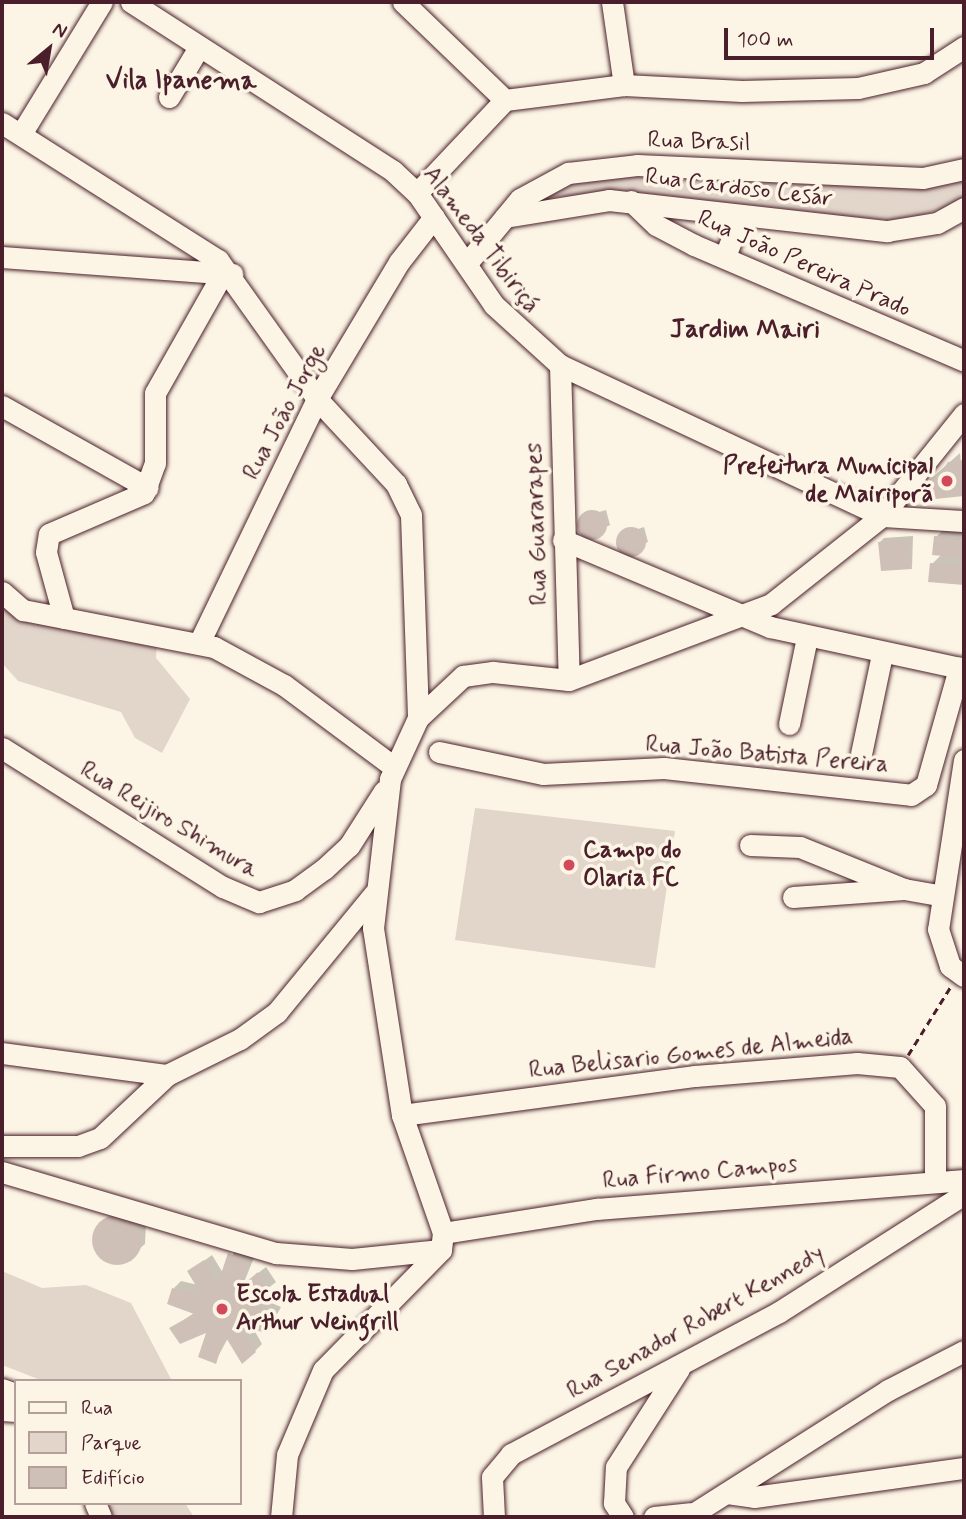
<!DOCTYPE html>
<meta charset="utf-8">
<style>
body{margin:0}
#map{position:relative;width:966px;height:1519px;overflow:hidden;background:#fcf5e5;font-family:Mynerve,sans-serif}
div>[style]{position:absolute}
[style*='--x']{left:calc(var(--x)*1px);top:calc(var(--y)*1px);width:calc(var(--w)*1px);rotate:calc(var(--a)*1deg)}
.green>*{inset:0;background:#e2d5ca}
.shadow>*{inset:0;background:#0003}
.building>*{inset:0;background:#cfc0b7}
.round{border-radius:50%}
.path>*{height:2.5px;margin-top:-1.25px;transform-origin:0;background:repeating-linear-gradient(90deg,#4a1f2b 0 7px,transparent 0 12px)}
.roads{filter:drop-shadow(0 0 2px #4a1f2b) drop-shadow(0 0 2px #4a1f2b)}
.minor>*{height:21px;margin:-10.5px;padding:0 10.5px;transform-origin:10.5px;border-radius:10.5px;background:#fcf5e5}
.dots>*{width:19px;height:19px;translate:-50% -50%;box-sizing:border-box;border:4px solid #fcf5e5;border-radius:50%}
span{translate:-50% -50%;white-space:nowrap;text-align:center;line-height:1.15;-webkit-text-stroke:7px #fcf5e5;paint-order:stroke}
.street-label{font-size:24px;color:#4a1f2b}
.poi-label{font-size:24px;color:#4a1f2b;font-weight:700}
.right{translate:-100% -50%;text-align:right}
.left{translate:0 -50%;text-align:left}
.neighbourhood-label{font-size:26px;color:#4a1f2b;font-weight:700}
.frame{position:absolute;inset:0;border:4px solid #4a1f2b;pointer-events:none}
.legend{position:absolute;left:14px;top:1379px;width:228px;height:126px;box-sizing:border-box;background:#fcf5e5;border:2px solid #b59f9b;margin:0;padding:9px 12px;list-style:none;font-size:21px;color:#4a1f2b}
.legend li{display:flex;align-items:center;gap:14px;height:35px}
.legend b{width:35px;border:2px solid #b59f9b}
.north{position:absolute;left:14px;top:14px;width:70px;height:70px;-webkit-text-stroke:5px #fcf5e5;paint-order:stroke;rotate:30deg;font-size:19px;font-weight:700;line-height:28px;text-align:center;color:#4a1f2b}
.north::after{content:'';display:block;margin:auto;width:24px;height:32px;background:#4a1f2b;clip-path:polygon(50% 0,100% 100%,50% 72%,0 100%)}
.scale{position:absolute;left:724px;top:28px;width:210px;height:32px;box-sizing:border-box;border:4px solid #4a1f2b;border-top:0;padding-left:9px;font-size:21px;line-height:24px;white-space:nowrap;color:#4a1f2b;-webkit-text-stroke:5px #fcf5e5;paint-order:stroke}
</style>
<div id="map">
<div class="green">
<i style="clip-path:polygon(603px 171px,964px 173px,964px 201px,904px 222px,610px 193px,539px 198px,546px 186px)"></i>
<i style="clip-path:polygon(2px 596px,157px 639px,156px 658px,190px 699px,162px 753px,135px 738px,121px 712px,18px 681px,2px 663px)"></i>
<i style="clip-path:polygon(475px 808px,675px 831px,655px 968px,455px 940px)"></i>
<i style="clip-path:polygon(2px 1271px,42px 1288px,86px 1285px,131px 1303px,172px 1381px,43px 1381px,2px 1365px)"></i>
<i style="clip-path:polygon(101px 1503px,185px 1503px,194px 1517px,108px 1517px)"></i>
</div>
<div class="shadow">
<i style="clip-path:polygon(960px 453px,964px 494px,927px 498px,926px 483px)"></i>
<i style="clip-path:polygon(606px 510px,610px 525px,586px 537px,581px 517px)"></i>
<i style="clip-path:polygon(644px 527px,648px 542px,625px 553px,620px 535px)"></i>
<i style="clip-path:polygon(946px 527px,964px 529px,964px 583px,930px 580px,932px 564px,942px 554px,936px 537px)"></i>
<i style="clip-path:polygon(913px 536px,912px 567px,880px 542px,884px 538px)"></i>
<i style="clip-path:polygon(119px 1210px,146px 1221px,145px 1244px,125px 1261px,110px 1261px,98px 1253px,95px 1231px)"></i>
<i style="clip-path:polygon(237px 1247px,255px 1255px,243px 1285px,266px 1267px,276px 1282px,257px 1297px,281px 1307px,268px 1331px,253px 1328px,262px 1344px,255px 1351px,228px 1338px,215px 1362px,209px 1330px,172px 1328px,194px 1313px,174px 1288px,181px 1281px,198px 1285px,190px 1271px,212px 1255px,223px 1273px)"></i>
</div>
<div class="building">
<i style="clip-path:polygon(964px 460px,964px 496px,926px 500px,924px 482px,937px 479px,948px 462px)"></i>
<i class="round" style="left:577px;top:510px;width:30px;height:30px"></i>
<i class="round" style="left:616px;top:527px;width:30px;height:30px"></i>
<i style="clip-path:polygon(934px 536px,964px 539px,964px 558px,932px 555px)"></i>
<i style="clip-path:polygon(909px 540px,912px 569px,881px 571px,878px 542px)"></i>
<i style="clip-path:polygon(930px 563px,964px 566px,964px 585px,928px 582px)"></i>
<i class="round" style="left:92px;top:1215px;width:50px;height:50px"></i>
<i style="clip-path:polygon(228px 1253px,249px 1262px,239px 1288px,258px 1272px,270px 1291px,250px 1304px,275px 1315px,268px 1333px,241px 1327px,256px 1352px,242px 1364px,225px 1336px,216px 1364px,198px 1357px,206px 1333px,180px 1344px,169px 1328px,194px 1314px,167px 1304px,172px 1288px,201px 1294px,187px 1271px,204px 1260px,218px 1283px)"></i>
</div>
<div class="path">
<i style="--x:806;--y:190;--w:21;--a:47"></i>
<i style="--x:820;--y:201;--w:17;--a:-36"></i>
<i style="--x:908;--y:1055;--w:81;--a:-58.1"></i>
</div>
<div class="roads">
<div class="minor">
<i style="--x:131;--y:2;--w:312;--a:32.8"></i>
<i style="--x:393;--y:171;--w:33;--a:43"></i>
<i style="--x:417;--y:193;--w:136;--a:55.5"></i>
<i style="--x:494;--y:305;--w:89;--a:42.3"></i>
<i style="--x:560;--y:365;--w:356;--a:25.1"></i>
<i style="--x:882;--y:516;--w:82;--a:3.5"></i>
<i style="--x:403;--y:2;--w:141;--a:43.9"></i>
<i style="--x:612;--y:2;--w:84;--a:81.8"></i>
<i style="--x:169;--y:97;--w:58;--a:-59"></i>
<i style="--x:2;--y:123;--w:256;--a:32.4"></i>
<i style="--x:218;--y:260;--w:171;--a:54.5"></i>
<i style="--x:317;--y:399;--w:116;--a:47.1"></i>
<i style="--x:396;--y:484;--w:34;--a:64"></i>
<i style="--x:411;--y:515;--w:203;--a:88"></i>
<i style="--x:418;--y:718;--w:67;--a:114.7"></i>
<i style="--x:390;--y:779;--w:150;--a:96.5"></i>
<i style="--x:373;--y:928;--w:189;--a:81.2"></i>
<i style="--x:402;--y:1115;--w:125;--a:70.8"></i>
<i style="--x:443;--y:1233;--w:17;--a:97"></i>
<i style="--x:441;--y:1250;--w:168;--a:134.5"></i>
<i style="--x:323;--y:1370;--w:92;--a:113"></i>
<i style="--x:287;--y:1455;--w:62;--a:95.5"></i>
<i style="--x:21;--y:134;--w:155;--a:-58.5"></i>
<i style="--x:417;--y:193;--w:128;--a:-46.6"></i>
<i style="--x:505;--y:100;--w:120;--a:-7.2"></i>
<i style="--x:624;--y:85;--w:118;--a:2.9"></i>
<i style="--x:742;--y:91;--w:116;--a:-1.5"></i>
<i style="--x:858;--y:88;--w:68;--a:-12.8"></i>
<i style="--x:924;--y:73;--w:48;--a:-33"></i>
<i style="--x:631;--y:201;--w:35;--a:44"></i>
<i style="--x:656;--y:225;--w:43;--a:27.8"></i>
<i style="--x:694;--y:245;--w:294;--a:23.2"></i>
<i style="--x:505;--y:217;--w:105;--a:-9.3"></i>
<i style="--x:609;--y:200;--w:280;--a:6.4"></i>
<i style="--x:887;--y:231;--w:51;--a:-9.1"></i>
<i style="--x:937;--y:223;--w:31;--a:-29"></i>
<i style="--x:725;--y:256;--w:43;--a:-68.2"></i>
<i style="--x:2;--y:257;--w:231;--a:4.2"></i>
<i style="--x:467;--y:263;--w:83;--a:-50.4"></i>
<i style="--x:520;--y:199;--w:55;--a:-28.4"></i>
<i style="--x:568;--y:173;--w:69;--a:-6.6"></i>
<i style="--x:637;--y:165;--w:286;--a:2.6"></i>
<i style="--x:923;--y:178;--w:42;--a:-12.4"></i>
<i style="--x:560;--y:365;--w:315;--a:88.4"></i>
<i style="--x:2;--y:406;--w:167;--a:29.3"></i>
<i style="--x:563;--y:540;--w:225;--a:22.8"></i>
<i style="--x:770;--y:627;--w:198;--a:12.2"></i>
<i style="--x:2;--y:592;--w:28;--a:41"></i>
<i style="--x:23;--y:610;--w:195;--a:11"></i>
<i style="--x:214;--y:647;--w:80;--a:28.5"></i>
<i style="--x:284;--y:685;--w:137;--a:36.7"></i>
<i style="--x:64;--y:618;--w:68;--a:-105.3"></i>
<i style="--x:46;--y:552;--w:18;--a:-81"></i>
<i style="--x:49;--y:534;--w:103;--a:-23.3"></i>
<i style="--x:144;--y:493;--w:32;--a:-70"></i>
<i style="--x:155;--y:463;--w:70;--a:-90"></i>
<i style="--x:155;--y:393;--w:138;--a:-60.5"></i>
<i style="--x:199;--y:643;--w:271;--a:-64.2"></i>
<i style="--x:317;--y:399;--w:160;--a:-59.1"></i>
<i style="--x:399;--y:262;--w:57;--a:-52.1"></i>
<i style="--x:418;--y:718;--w:62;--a:-43"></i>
<i style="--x:463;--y:676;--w:30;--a:-8"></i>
<i style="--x:493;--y:672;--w:76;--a:6"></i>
<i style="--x:569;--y:680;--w:216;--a:-20.6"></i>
<i style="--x:771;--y:604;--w:142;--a:-38.4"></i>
<i style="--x:882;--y:516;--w:131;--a:-51.2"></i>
<i style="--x:789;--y:724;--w:89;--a:-78.3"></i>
<i style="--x:2;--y:748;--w:261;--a:32.2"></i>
<i style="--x:223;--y:887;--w:39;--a:23"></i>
<i style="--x:259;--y:902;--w:38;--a:-18"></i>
<i style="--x:295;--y:890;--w:36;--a:-36"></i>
<i style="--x:324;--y:869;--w:34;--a:-43"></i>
<i style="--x:349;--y:846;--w:65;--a:-57.5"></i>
<i style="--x:439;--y:752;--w:106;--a:11.9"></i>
<i style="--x:543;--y:774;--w:121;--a:-2.8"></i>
<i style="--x:664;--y:768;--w:248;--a:6.2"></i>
<i style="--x:911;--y:795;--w:18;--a:-34"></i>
<i style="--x:926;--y:785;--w:122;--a:-74.2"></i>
<i style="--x:861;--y:754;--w:102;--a:-78.1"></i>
<i style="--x:964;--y:760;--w:171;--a:98.7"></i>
<i style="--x:938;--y:929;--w:39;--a:72"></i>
<i style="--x:950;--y:966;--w:17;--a:36"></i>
<i style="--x:750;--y:845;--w:50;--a:2.3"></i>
<i style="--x:800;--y:847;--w:112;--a:22"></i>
<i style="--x:904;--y:889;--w:36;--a:10"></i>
<i style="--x:793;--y:897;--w:111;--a:-4.1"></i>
<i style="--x:2;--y:1053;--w:166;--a:7.6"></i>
<i style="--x:402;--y:1115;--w:296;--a:-7.6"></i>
<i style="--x:695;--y:1076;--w:163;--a:-4.6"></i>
<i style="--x:857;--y:1063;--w:43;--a:5.3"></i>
<i style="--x:900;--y:1067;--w:52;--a:48.1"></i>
<i style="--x:935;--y:1106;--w:73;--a:90"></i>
<i style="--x:2;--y:1146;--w:76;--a:0"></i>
<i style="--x:78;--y:1146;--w:23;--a:-20"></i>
<i style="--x:100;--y:1138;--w:92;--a:-43.2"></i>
<i style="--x:167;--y:1075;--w:81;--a:-26.3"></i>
<i style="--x:240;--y:1039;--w:46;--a:-36.1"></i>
<i style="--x:277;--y:1012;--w:153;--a:-50.6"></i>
<i style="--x:2;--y:1172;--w:286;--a:16.5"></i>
<i style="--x:276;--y:1253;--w:76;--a:4.5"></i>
<i style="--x:352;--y:1259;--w:89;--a:-5.8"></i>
<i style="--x:443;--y:1233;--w:156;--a:-8.9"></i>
<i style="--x:597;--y:1209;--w:368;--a:-4.5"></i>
<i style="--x:2;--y:1389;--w:15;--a:20"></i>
<i style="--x:2;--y:1410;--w:14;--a:4"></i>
<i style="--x:727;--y:1493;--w:27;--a:8"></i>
<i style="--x:754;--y:1497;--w:212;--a:-7.9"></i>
<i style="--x:95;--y:1503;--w:15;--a:67"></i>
<i style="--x:494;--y:1517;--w:40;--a:-92.9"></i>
<i style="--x:492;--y:1477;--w:30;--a:-50"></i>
<i style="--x:511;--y:1454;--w:303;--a:-27.9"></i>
<i style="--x:779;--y:1312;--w:219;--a:-32.5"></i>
<i style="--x:623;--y:1517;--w:17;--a:-123"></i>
<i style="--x:614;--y:1503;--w:36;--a:-87"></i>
<i style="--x:616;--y:1467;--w:117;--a:-57.3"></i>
<i style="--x:654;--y:1517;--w:36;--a:-6"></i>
<i style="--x:688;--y:1517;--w:237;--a:-32.4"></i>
<i style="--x:888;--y:1390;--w:85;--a:-27.2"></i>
</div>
</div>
<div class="dots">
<i style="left:947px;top:481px;background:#d1495b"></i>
<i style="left:569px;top:865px;background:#d1495b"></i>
<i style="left:222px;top:1309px;background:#d1495b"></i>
</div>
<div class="street-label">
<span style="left:699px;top:142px;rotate:2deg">Rua Brasil</span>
<span style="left:739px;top:188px;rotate:7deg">Rua Cardoso Cesár</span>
<span style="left:481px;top:240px;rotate:53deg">Alameda Tibiriçá</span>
<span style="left:804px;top:264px;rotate:24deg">Rua João Pereira Prado</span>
<span style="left:285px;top:412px;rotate:-62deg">Rua João Jorge</span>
<span style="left:537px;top:524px;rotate:-92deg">Rua Guararapes</span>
<span style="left:767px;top:755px;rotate:5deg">Rua João Batista Pereira</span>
<span style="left:169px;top:820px;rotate:31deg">Rua Reijiro Shimura</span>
<span style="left:691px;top:1054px;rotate:-6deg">Rua Belisario Gomes de Almeida</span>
<span style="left:700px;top:1173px;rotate:-5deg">Rua Firmo Campos</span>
<span style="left:696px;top:1323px;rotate:-29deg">Rua Senador Robert Kennedy</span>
</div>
<div class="poi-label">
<span class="right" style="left:933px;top:481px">Prefeitura Municipal<br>de Mairiporã</span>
<span class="left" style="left:583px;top:865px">Campo do<br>Olaria FC</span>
<span class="left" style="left:236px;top:1309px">Escola Estadual<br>Arthur Weingrill</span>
</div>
<div class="neighbourhood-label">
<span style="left:181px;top:82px">Vila Ipanema</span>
<span style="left:745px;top:331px">Jardim Mairi</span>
</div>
<div class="frame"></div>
<ul class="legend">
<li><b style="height:9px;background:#fcf5e5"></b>Rua</li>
<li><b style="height:19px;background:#e2d5ca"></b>Parque</li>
<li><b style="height:19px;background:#cfc0b7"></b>Edifício</li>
</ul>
<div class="north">N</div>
<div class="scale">100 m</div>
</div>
